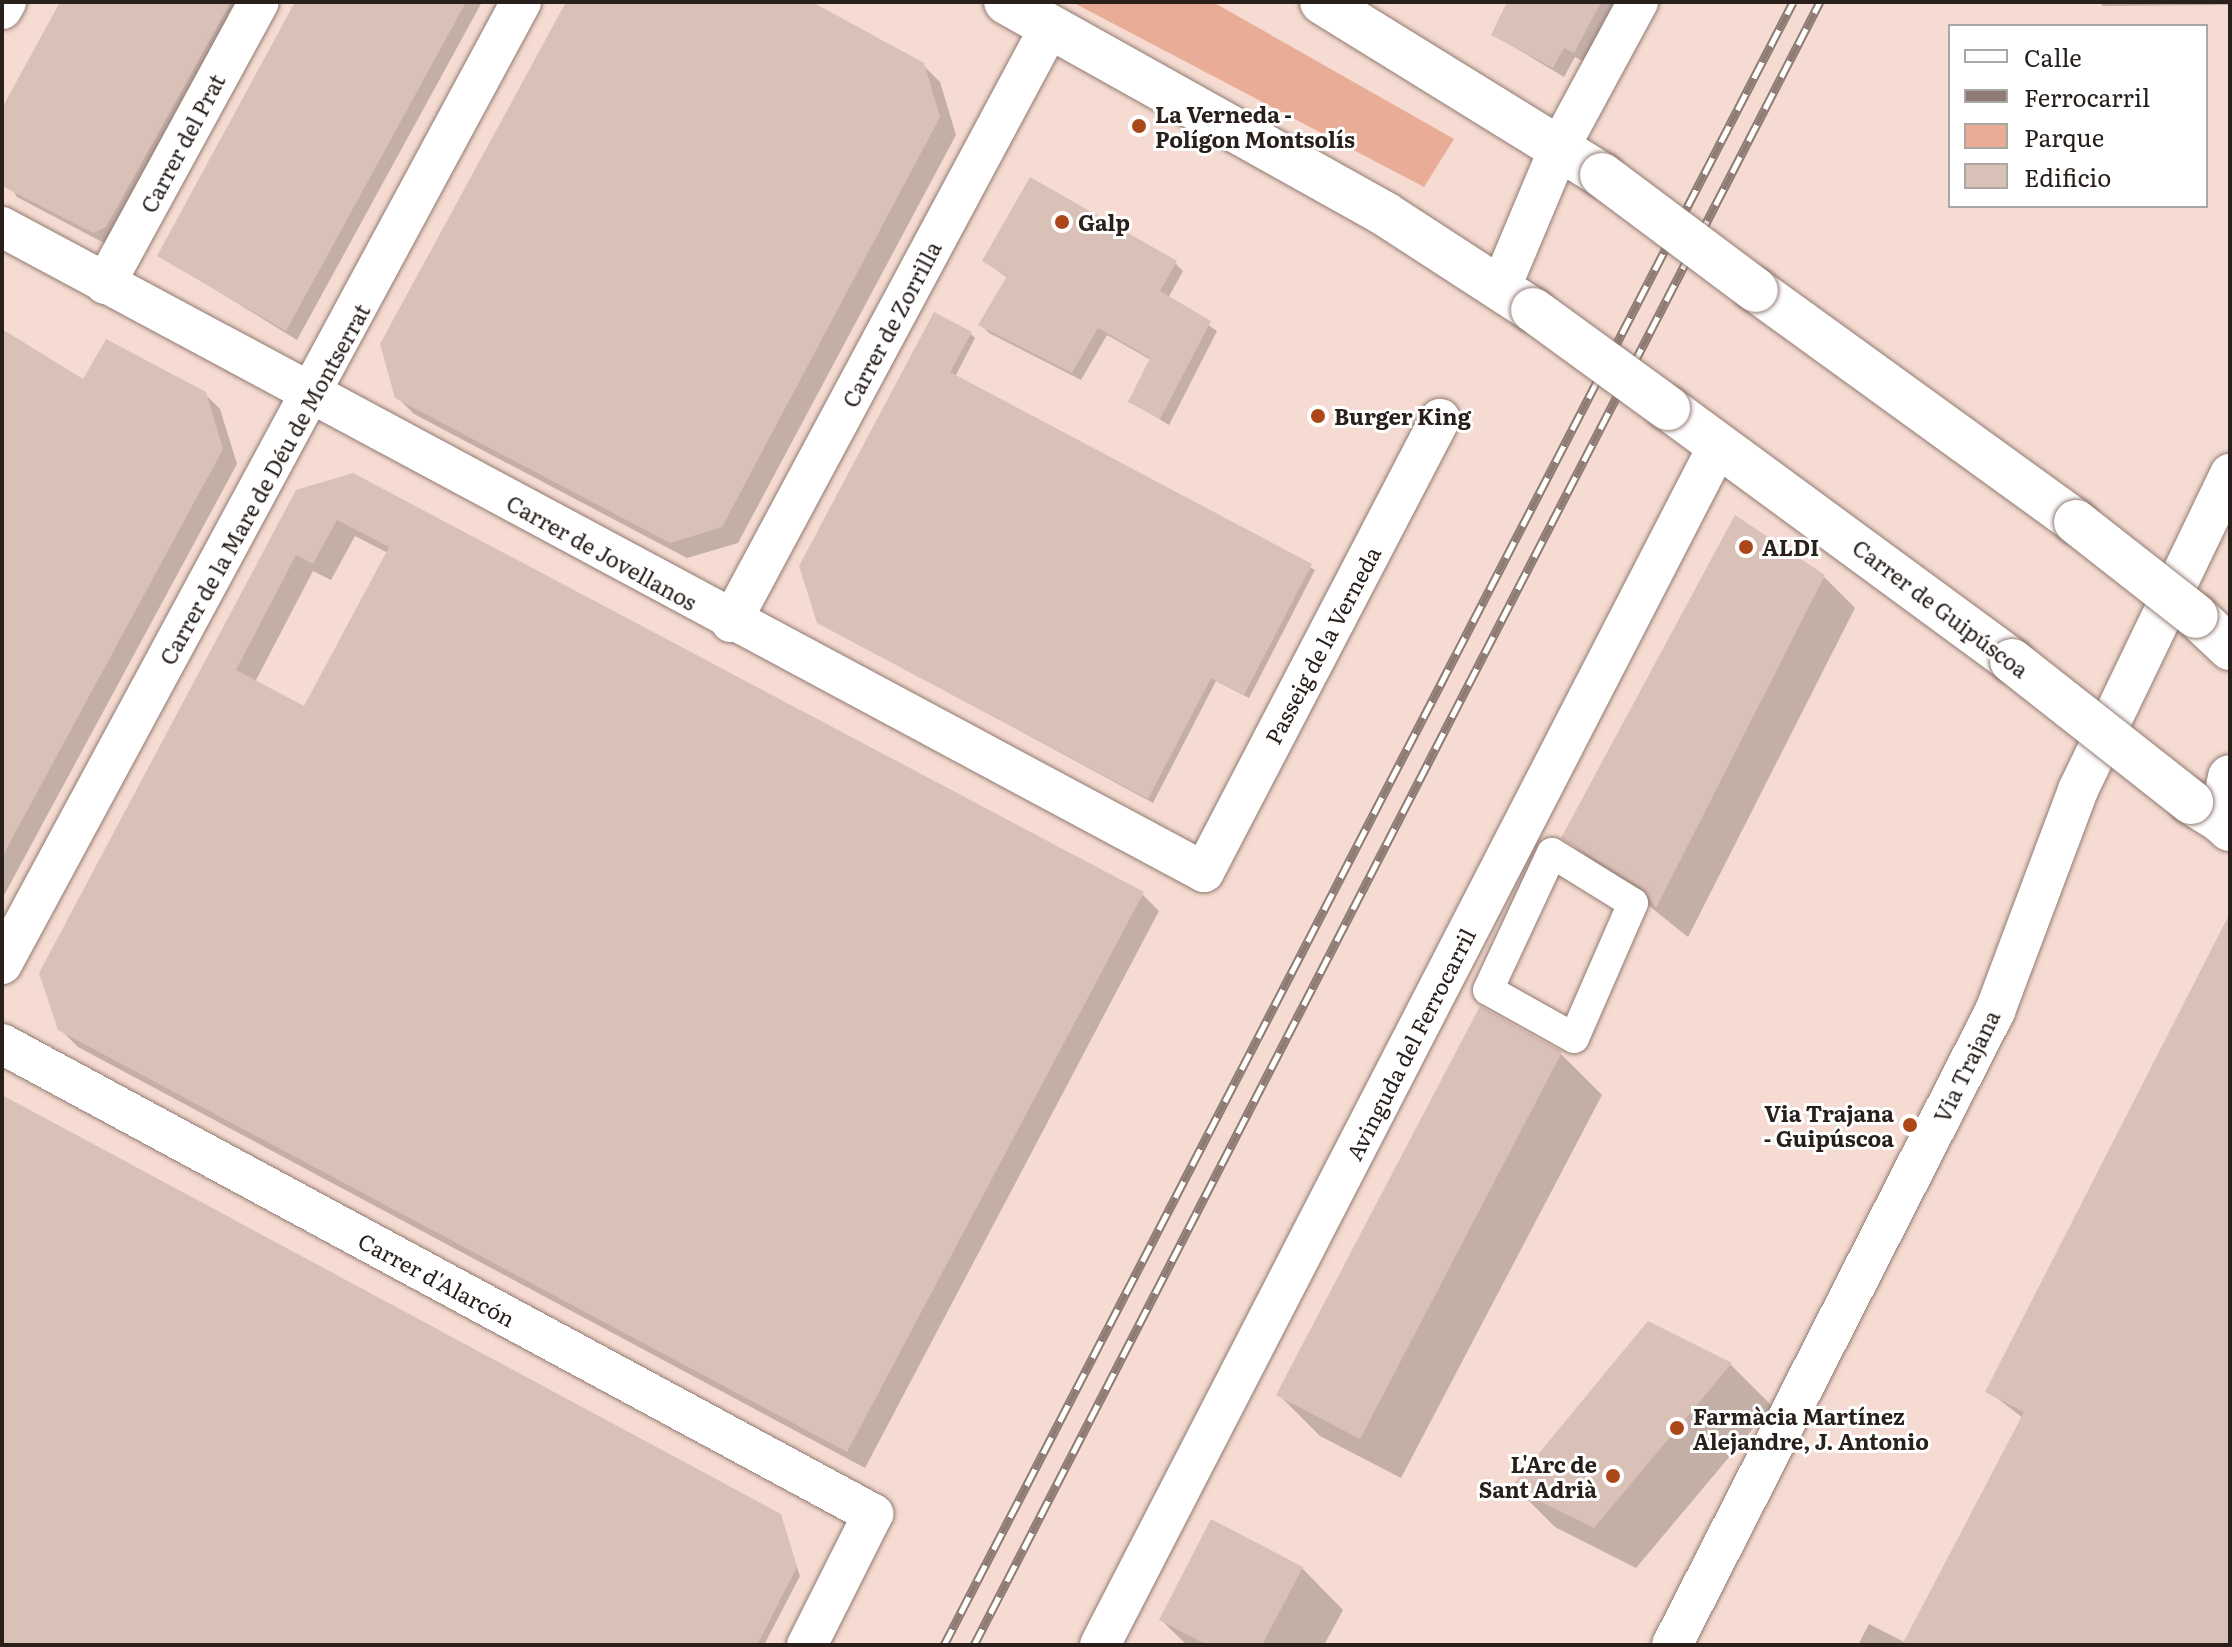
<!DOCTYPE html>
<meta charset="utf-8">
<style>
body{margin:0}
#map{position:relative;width:2232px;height:1647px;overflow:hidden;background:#f5dbd1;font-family:Literata,serif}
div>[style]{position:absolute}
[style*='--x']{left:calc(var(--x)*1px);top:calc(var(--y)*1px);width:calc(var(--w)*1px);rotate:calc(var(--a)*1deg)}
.green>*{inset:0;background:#e9ad97}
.shadow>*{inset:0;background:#0003}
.building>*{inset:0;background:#dac1b8}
.roads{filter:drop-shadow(0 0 2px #917a72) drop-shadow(0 0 2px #917a72)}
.pedestrian>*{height:30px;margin:-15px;padding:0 15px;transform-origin:15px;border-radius:15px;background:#fff}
.minor>*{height:40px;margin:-20px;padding:0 20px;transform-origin:20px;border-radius:20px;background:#fff}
.tertiary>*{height:44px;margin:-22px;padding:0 22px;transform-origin:22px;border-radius:22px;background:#fff}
.secondary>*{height:44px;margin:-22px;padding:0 22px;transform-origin:22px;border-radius:22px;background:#fff}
.rail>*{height:9px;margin-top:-4.5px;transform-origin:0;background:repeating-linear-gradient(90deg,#fff 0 18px,#8d7b74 0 36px);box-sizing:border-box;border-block:2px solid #8d7b74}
.bridges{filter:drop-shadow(0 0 2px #917a72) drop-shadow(0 0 2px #917a72)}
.secondary-bridge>*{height:44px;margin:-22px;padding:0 22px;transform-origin:22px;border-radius:22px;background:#fff}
.dots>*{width:22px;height:22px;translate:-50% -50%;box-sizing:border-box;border:4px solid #fff;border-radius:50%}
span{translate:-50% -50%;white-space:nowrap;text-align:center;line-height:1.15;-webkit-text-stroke:6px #fff;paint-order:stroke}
.poi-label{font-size:22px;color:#29201c;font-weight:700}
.left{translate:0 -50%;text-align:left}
.right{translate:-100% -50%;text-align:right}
.street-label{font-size:22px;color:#29201c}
.frame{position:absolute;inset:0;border:4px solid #29201c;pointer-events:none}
.legend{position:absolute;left:1948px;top:24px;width:260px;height:184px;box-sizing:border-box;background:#fff;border:2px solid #a9a6a4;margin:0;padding:10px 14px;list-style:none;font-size:24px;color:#29201c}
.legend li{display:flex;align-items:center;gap:16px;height:40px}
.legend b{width:40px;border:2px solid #a9a6a4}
</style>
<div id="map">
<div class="green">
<i style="clip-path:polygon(1072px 2px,1213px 2px,1454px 139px,1424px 187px)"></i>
</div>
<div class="shadow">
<i style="clip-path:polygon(62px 2px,247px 2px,115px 240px,104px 243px,17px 197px,2px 172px,2px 112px)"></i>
<i style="clip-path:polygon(297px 2px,482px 2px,297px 340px,159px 255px)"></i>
<i style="clip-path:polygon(568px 2px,807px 2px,923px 65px,940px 82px,956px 135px,738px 543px,687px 558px,414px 414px,397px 397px)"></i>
<i style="clip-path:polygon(1509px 2px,1614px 2px,1585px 62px,1575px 57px,1564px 77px,1494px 35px)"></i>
<i style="clip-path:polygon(1951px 2px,2051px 2px,2051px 3px,1953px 4px)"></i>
<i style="clip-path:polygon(2099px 2px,2230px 2px,2230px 5px,2103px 6px)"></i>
<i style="clip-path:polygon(984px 261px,1175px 263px,1183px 271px,1168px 298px,1217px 331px,1169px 425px,1130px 401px,1151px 360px,1107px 335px,1081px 380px,989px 333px,981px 325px,1008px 278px)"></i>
<i style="clip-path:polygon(970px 333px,975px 338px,955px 377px,1315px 570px,1249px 698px,1216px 681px,1153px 803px,819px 622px)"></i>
<i style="clip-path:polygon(2px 336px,84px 382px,205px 394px,220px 409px,237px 464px,2px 899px)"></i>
<i style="clip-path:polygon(evenodd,297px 492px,1142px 894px,1159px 911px,865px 1468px,78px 1047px,60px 1029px,297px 492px,355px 536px,388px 553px,305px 709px,255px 682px,313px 571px,331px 580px,355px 536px)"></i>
<i style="clip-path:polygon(1736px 518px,1824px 577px,1855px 608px,1688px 937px,1563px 837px)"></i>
<i style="clip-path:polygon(2230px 949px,2230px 1645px,1858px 1645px,1869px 1624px,1906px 1643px,2023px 1418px,1988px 1391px)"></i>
<i style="clip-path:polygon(1561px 1054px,1602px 1095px,1401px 1478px,1320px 1436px,1279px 1395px)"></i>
<i style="clip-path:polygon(2px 1110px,780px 1516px,800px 1576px,764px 1645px,2px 1645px)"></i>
<i style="clip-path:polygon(1648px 1324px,1731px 1365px,1772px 1406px,1636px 1568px,1555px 1527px,1514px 1486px)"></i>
<i style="clip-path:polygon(1302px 1568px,1343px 1610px,1324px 1645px,1187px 1645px,1161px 1620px)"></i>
</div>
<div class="building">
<i style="clip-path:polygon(60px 2px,231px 2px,106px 227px,93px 233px,2px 186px,2px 108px)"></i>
<i style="clip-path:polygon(295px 2px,466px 2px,286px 331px,157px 256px)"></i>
<i style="clip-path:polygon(566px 2px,812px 2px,924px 63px,940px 117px,722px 527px,670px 543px,395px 398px,380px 344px)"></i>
<i style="clip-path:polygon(1507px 2px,1601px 2px,1574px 53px,1564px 48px,1553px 68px,1491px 35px)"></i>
<i style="clip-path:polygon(1030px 177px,1177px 261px,1160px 291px,1211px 321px,1160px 419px,1128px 402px,1150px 358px,1098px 328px,1072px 373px,978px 325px,1007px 276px,982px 261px)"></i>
<i style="clip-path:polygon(934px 312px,972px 332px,950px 372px,1312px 564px,1244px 695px,1211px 678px,1148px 799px,817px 623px,799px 566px)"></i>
<i style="clip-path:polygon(2px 329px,83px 379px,106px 339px,206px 392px,223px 449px,2px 857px)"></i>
<i style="clip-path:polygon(evenodd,353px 473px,1144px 892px,847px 1452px,58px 1030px,39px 973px,296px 490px,353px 473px,337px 520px,389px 547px,304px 706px,236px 670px,296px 555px,313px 564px,337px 520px)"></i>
<i style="clip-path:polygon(1735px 515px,1825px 575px,1656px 908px,1642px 888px,1561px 838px)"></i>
<i style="clip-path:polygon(2230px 913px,2230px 1645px,1902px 1645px,2024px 1412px,1985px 1392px)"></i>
<i style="clip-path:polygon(1480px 1006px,1562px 1052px,1360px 1439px,1276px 1395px)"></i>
<i style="clip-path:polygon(2px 1095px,781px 1514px,797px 1567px,757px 1645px,2px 1645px)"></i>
<i style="clip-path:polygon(1648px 1321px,1732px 1363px,1594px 1528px,1511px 1487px)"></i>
<i style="clip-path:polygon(1211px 1519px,1303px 1567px,1262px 1645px,1207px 1645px,1159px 1620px)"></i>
</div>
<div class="roads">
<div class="pedestrian">
<i style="--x:1552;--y:853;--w:95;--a:31.7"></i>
<i style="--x:1633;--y:903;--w:147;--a:113.6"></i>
<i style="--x:1574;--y:1038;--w:98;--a:-150.8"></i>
<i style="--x:1488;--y:990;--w:151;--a:-65"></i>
</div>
<div class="minor">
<i style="--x:2;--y:9;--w:8;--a:-60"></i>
<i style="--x:2;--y:227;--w:1364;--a:28.22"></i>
<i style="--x:1204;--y:872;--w:511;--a:-62.48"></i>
<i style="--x:105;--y:284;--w:321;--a:-61.4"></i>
<i style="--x:1500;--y:289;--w:155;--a:-67.2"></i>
<i style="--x:1560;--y:146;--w:164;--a:-61.6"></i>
<i style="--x:731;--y:622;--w:677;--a:-61.81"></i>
<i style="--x:2;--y:964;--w:1093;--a:-61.65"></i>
<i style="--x:2;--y:1044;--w:990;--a:28.35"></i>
<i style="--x:873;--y:1514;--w:147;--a:116.7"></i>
<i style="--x:1100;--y:1645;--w:1351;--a:-62.73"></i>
<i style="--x:1672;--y:1645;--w:712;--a:-63"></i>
<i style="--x:1995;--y:1011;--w:236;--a:-69.4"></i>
<i style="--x:2078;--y:790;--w:351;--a:-64.3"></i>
</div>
<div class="tertiary">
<i style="--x:2230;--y:777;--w:45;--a:101.6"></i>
<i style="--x:2221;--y:821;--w:12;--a:42"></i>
</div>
<div class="secondary">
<i style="--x:1006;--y:2;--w:434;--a:29.2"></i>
<i style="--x:1385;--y:214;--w:176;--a:33"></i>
<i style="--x:1322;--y:2;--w:329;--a:31.7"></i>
<i style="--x:1756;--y:290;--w:395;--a:35.9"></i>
<i style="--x:1668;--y:408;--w:427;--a:36.3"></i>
<i style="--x:2196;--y:616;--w:47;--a:43.3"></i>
<i style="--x:2191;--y:802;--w:36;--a:32"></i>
</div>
</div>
<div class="rail">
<i style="--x:944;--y:1645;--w:1849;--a:-62.67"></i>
<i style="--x:974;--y:1645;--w:1848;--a:-62.76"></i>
</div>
<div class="bridges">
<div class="secondary-bridge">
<i style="--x:1602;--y:175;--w:192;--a:36.8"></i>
<i style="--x:1533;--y:310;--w:167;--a:36"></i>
<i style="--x:2076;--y:522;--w:152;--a:38.1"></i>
<i style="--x:2012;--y:661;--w:228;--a:38.2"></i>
</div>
</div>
<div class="dots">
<i style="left:1139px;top:126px;background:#ac4719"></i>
<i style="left:1062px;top:222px;background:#ac4719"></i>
<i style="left:1318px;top:416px;background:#ac4719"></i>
<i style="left:1746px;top:547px;background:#ac4719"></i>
<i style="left:1910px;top:1125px;background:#ac4719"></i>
<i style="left:1677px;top:1428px;background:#ac4719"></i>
<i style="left:1613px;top:1476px;background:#ac4719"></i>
</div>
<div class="poi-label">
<span class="left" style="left:1155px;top:126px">La Verneda -<br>Polígon Montsolís</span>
<span class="left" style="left:1078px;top:222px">Galp</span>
<span class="left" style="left:1334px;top:416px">Burger King</span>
<span class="left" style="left:1762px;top:547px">ALDI</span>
<span class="right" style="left:1894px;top:1125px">Via Trajana<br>- Guipúscoa</span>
<span class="left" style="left:1693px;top:1428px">Farmàcia Martínez<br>Alejandre, J. Antonio</span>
<span class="right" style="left:1597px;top:1476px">L'Arc de<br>Sant Adrià</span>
</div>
<div class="street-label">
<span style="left:182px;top:143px;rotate:-62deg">Carrer del Prat</span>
<span style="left:891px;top:324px;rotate:-62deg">Carrer de Zorrilla</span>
<span style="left:264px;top:484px;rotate:-61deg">Carrer de la Mare de Déu de Montserrat</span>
<span style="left:602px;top:552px;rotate:29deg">Carrer de Jovellanos</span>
<span style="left:1941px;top:608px;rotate:37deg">Carrer de Guipúscoa</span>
<span style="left:1322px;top:645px;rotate:-62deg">Passeig de la Verneda</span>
<span style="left:1410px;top:1044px;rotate:-63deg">Avinguda del Ferrocarril</span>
<span style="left:1966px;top:1066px;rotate:-64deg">Via Trajana</span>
<span style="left:437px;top:1279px;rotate:28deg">Carrer d'Alarcón</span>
</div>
<div class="frame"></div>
<ul class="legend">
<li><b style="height:10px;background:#fff"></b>Calle</li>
<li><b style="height:10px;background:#8d7b74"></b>Ferrocarril</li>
<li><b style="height:22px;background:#e9ad97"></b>Parque</li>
<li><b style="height:22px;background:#dac1b8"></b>Edificio</li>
</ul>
</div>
